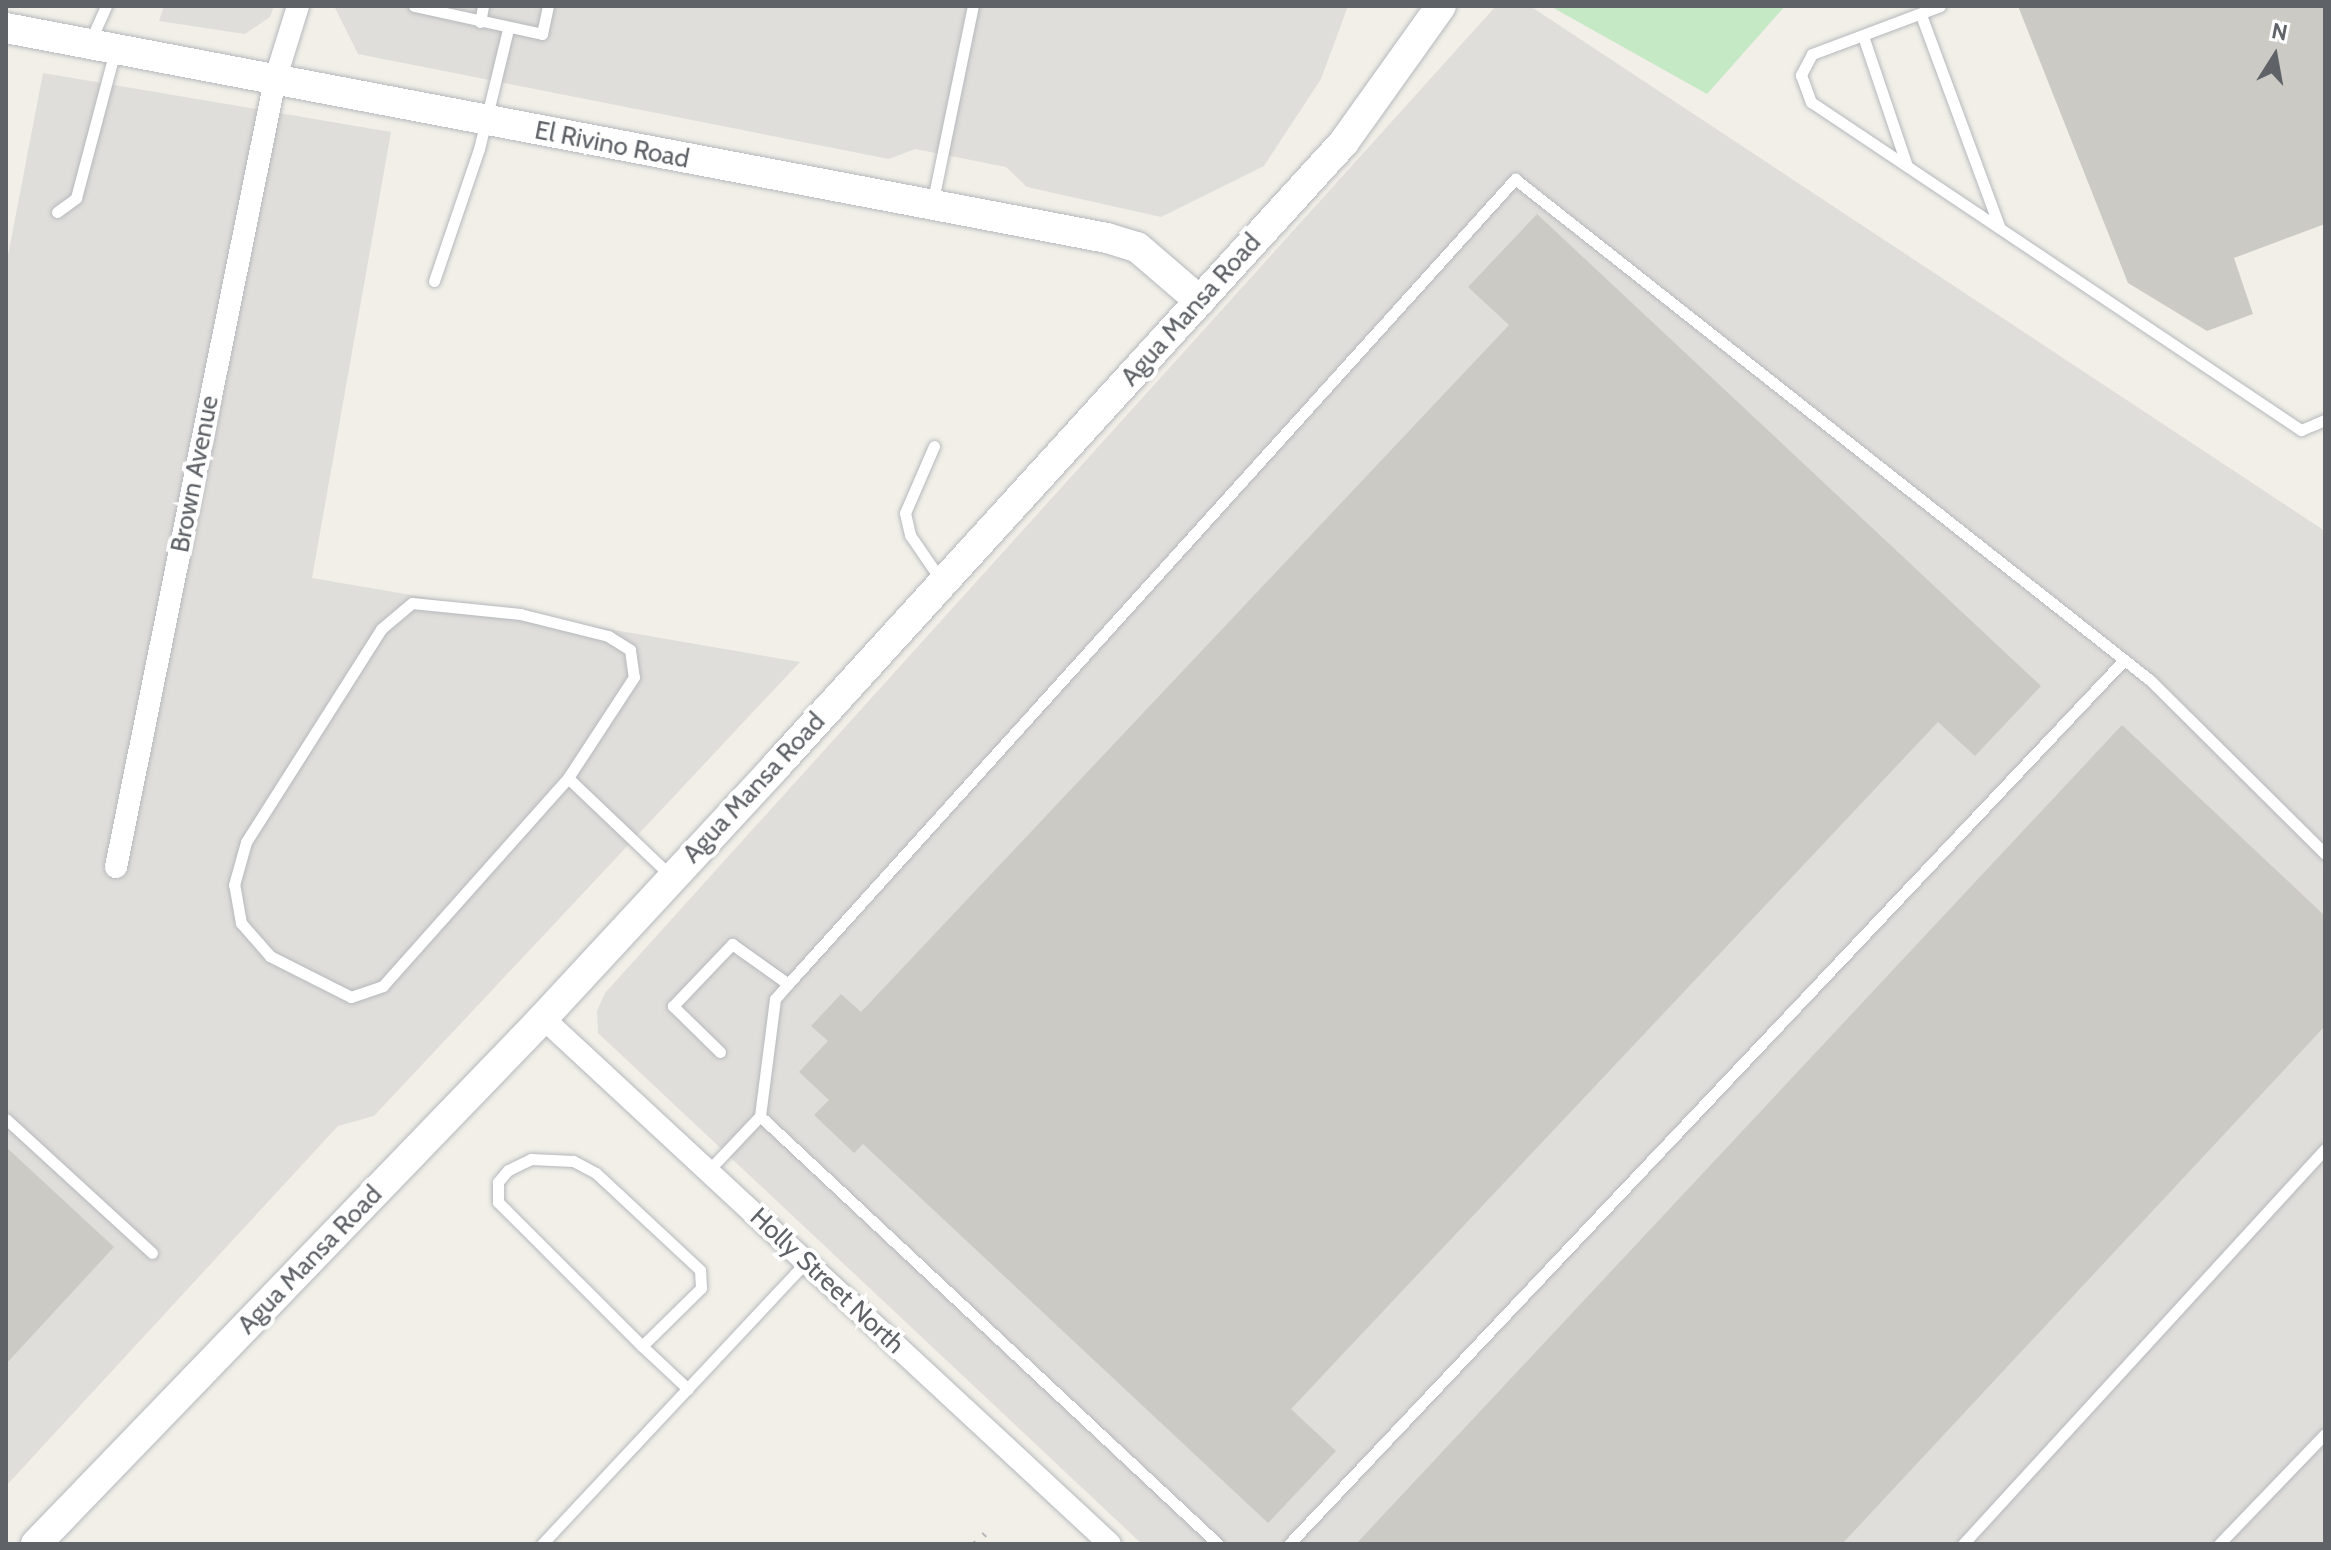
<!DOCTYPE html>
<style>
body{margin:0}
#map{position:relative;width:2331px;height:1550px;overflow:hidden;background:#f1efe8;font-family:Cabin,sans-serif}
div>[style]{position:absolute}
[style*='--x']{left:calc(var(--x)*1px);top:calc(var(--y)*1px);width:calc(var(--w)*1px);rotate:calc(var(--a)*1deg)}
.industrial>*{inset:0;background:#e0deda}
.green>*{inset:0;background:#c5e8c5}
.building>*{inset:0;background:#cccac5}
.roads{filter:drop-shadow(0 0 2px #b5b8bc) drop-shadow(0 0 2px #b5b8bc)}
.lane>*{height:11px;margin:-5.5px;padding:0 5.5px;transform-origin:5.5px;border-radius:5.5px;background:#fff}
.street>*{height:22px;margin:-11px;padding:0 11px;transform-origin:11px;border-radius:11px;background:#fff}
.secondary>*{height:30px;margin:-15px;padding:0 15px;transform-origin:15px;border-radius:15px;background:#fff}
.rail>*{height:6px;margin-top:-3px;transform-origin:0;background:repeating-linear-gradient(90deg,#b6b7b8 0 2px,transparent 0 12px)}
span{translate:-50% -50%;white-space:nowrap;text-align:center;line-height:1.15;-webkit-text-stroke:8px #fff;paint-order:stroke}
.street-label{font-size:26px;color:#5f6368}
.frame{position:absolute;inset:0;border:8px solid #5f6368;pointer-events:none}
.north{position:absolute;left:2235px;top:16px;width:80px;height:80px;-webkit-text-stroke:6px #fff;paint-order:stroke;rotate:11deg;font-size:22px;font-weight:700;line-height:32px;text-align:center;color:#5f6368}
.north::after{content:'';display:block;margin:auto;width:28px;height:36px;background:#5f6368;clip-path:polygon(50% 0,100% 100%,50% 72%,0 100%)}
</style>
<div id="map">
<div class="industrial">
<i style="clip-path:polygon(164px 6px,274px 6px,270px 17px,245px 34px,159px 21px)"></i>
<i style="clip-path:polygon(334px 6px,1348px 6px,1321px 79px,1264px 166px,1161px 217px,1027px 187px,1006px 167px,915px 149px,889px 159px,358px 54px)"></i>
<i style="clip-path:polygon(1496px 6px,1530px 6px,2325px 531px,2325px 1544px,1142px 1544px,598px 1033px,597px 1011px,605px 993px)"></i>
<i style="clip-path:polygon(43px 73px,391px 132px,312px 578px,800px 662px,374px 1116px,338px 1126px,6px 1486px,6px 266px)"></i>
</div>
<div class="green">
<i style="clip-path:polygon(1550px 6px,1785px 6px,1707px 94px)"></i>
</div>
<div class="building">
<i style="clip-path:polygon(2018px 6px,2325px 6px,2325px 224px,2234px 258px,2253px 314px,2207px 331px,2128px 283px)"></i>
<i style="clip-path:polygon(1537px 214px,2041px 686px,1975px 756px,1938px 722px,1291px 1409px,1336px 1451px,1268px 1523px,863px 1144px,854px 1153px,814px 1115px,829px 1100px,799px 1072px,828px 1041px,811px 1026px,841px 994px,861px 1012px,1509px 325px,1468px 287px)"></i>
<i style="clip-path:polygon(2122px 725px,2325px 916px,2325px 1026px,1842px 1544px,1356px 1544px)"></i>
<i style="clip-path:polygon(6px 1147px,114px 1247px,6px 1364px)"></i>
</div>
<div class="roads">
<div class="lane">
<i style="--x:414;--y:6;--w:131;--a:12.3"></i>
<i style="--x:542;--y:34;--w:29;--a:-78"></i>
<i style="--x:1940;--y:6;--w:137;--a:159.4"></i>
<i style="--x:1812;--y:54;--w:24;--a:118"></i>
<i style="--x:1801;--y:75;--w:29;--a:70"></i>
<i style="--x:1811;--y:102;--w:590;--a:33.8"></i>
<i style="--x:2301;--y:430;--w:26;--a:-23"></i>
<i style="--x:1921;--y:15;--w:227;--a:69.7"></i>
<i style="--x:480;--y:22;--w:16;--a:-79"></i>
<i style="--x:1863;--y:36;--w:137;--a:71.3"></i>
<i style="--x:89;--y:44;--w:42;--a:-65.9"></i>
<i style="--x:932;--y:205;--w:203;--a:-78.4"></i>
<i style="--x:57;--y:212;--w:24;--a:-36"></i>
<i style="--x:76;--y:198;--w:153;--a:-75.2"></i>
<i style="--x:434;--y:281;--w:139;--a:-71.2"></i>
<i style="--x:479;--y:149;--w:123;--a:-76.4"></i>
<i style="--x:934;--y:446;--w:73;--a:113.4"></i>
<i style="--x:905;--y:513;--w:23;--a:77"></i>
<i style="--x:910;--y:535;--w:58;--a:55.5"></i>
<i style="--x:568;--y:778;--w:278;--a:131.7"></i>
<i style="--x:383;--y:986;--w:34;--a:161"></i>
<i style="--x:351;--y:997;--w:91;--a:-153.2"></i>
<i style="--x:270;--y:956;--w:44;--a:-131.3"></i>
<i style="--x:241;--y:923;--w:39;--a:-100"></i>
<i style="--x:234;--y:885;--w:45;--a:-74.4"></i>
<i style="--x:246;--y:842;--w:252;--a:-57.6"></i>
<i style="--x:381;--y:629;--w:40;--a:-40"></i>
<i style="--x:412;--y:603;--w:109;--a:5.8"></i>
<i style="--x:520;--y:614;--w:91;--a:14"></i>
<i style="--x:608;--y:636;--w:26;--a:32"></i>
<i style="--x:630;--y:650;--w:27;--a:82"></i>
<i style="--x:634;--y:677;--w:121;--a:123.2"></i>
<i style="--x:568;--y:778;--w:141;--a:43.6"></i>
<i style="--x:720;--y:1052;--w:66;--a:-135.6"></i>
<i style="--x:673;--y:1006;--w:86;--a:-46.4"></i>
<i style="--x:732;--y:944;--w:69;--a:35.5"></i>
<i style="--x:760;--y:1116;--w:627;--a:43.06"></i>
<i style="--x:6;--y:1119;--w:198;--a:42.5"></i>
<i style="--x:708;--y:1171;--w:76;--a:-46.6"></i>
<i style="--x:760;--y:1116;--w:118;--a:-82.7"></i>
<i style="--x:775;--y:999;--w:20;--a:-49"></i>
<i style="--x:788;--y:984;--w:1085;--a:-47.91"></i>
<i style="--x:1515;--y:179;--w:810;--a:38.28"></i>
<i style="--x:2151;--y:681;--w:245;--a:44.8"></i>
<i style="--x:642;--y:1346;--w:83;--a:-44.5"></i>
<i style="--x:701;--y:1288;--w:18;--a:-93"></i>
<i style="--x:700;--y:1270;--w:142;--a:-137"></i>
<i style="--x:596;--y:1173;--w:26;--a:-152"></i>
<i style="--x:573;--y:1161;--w:42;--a:-177.3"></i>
<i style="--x:531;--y:1159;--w:25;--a:154"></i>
<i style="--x:508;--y:1170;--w:16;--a:130"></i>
<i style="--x:498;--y:1182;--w:20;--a:90"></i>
<i style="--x:498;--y:1202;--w:204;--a:45"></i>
<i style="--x:642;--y:1346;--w:63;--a:43.1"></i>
<i style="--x:542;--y:1544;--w:386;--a:-46.9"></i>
<i style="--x:1289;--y:1544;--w:1216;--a:-46.63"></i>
<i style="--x:1963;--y:1544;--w:536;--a:-47.5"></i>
<i style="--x:2219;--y:1544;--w:153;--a:-46.1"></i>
</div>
<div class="street">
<i style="--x:116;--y:867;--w:803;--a:-78.58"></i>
<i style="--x:275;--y:80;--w:77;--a:-72.7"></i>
<i style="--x:543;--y:1018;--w:773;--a:42.85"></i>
</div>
<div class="secondary">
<i style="--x:6;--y:28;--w:1121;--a:10.8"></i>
<i style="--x:1107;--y:238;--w:31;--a:17"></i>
<i style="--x:1137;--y:247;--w:83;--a:40.6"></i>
<i style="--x:36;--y:1544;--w:731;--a:-46.05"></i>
<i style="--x:543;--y:1018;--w:345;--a:-47.2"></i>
<i style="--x:777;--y:765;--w:842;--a:-47.69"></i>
<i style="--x:1344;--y:142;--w:167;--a:-54.5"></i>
</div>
</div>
<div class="rail">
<i style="--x:975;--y:1544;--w:24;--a:-45"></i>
</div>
<div class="street-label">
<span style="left:612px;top:145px;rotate:11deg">El Rivino Road</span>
<span style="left:1191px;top:310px;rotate:-48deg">Agua Mansa Road</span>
<span style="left:195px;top:474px;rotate:-79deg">Brown Avenue</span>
<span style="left:754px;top:788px;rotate:-47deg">Agua Mansa Road</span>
<span style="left:310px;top:1260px;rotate:-46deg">Agua Mansa Road</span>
<span style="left:827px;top:1281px;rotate:43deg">Holly Street North</span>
</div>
<div class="frame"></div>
<div class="north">N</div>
</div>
